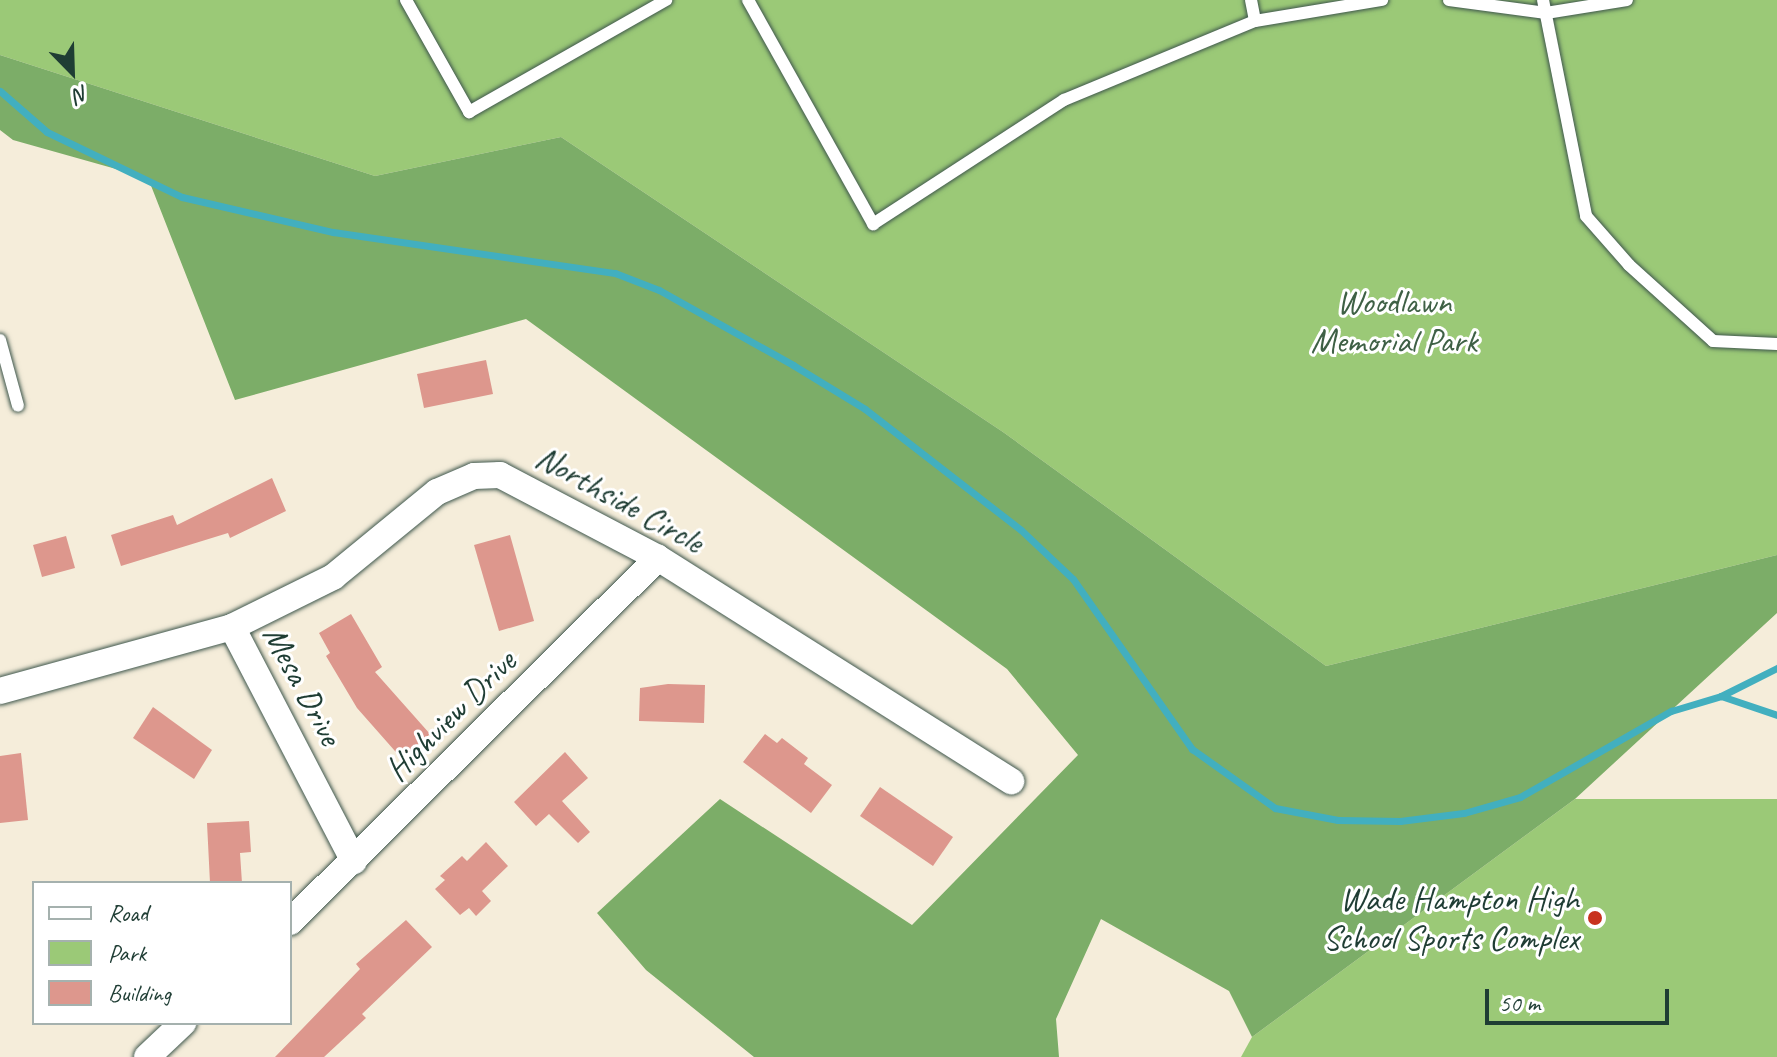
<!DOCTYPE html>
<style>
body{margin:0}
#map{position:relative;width:1777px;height:1057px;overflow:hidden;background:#f5edda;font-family:Caveat,sans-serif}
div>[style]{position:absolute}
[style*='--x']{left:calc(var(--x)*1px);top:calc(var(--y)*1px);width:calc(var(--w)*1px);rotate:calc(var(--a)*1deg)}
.green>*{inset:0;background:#9bc977}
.forest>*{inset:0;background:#7cad68}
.stream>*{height:7px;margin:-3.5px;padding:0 3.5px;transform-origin:3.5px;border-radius:3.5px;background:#42afbf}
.building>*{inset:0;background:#dd978d}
.roads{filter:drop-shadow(0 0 2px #3f574d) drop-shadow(0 0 2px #3f574d)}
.service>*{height:12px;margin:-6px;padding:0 6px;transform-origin:6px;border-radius:6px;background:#fff}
.minor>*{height:26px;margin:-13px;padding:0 13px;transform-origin:13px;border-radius:13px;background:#fff}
.dots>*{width:22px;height:22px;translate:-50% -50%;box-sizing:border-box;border:4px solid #fff;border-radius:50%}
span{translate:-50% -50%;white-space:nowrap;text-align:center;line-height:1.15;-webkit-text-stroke:6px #fff;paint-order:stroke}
.park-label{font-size:34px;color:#3e6045}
.street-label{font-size:34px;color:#1f3d34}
.poi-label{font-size:34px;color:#1f3d34}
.right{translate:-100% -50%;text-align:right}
.legend{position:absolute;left:32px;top:881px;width:260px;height:144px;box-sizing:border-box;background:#fff;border:2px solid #a5b1ae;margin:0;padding:10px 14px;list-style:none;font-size:24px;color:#1f3d34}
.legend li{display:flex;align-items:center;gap:16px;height:40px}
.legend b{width:40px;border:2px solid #a5b1ae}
.north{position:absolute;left:32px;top:32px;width:80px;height:80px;-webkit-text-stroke:6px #fff;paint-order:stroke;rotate:157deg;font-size:22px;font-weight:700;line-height:32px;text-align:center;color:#1f3d34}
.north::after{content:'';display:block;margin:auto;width:28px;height:36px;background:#1f3d34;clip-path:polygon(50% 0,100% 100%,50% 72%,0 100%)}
.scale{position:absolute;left:1485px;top:989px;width:184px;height:36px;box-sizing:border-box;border:4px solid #1f3d34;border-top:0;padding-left:10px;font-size:24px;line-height:28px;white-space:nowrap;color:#1f3d34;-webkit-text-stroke:6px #fff;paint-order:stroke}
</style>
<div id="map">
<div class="green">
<i style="clip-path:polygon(0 0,1777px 0,1777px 555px,1326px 666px,1003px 432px,561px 137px,375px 176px,0 55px)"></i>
<i style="clip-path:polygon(1575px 799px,1777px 799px,1777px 1057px,1241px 1057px,1252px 1037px)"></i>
</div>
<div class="forest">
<i style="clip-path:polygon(0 55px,375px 176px,561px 137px,1003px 432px,1326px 666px,1777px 555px,1777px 613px,1575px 799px,1252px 1037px,1229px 991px,1101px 919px,1056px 1019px,1059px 1057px,754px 1057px,646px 970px,597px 913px,720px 799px,912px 925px,1078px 755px,1007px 669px,526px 319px,235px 400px,148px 178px,13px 140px,0 130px)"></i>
</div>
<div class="stream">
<i style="--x:0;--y:91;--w:62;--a:41.1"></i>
<i style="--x:47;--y:132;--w:150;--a:25.7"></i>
<i style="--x:182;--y:197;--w:155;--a:13.1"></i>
<i style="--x:333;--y:232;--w:285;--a:8.3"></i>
<i style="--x:615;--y:273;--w:47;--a:21.1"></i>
<i style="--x:659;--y:290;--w:154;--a:29.2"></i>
<i style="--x:793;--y:365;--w:84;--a:31.4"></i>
<i style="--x:865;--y:409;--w:197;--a:37.8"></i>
<i style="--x:1021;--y:530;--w:71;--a:43.3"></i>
<i style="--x:1073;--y:579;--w:208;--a:55"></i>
<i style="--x:1192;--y:749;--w:102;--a:35.4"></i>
<i style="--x:1275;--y:808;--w:64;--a:10.8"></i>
<i style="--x:1338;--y:820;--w:62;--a:0.9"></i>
<i style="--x:1400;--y:821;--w:64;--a:-7.1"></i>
<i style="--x:1464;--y:813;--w:58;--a:-15.9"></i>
<i style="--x:1520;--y:797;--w:174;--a:-29.7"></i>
<i style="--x:1671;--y:711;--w:52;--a:-16.7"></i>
<i style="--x:1721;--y:696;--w:63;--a:-26.6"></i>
<i style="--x:1721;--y:696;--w:59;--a:18.7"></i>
</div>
<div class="building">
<i style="clip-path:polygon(486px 360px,493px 394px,424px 408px,417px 374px)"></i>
<i style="clip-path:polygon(272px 478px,286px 511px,230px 538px,228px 533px,121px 566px,111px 535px,173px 515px,177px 525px)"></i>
<i style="clip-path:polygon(510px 535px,534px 621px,499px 631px,474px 545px)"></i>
<i style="clip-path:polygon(66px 536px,75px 568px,42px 577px,33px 545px)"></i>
<i style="clip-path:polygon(351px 614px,382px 667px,375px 672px,430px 734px,402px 759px,357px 708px,326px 656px,330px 653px,319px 633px)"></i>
<i style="clip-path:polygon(668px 684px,705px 685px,704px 723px,639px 721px,640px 688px)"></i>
<i style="clip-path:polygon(153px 707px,212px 750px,194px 779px,133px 738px)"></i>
<i style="clip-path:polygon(765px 734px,777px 743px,782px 738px,808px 758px,804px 764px,832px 785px,811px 813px,743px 762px)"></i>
<i style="clip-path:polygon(565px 752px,588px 778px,562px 801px,590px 832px,578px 843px,549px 814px,536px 826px,514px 802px)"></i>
<i style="clip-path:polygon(21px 753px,28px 820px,0 823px,0 756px)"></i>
<i style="clip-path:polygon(880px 787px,953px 837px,933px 866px,860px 816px)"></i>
<i style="clip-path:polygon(249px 821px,251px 852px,240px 853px,242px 883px,210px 883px,207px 823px)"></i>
<i style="clip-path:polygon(486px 842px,508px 866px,482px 891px,491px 901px,476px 916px,469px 908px,460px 915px,435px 889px,445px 880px,440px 876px,462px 856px,467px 861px)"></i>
<i style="clip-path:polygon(406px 920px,432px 947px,362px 1014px,366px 1018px,324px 1057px,275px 1057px,360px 969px,356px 964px)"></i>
</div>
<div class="roads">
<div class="service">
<i style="--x:406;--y:0;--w:129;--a:60.6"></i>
<i style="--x:469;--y:112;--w:227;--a:-29.6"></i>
<i style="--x:748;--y:0;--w:257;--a:60.8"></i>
<i style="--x:873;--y:224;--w:228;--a:-33"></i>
<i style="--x:1064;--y:100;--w:207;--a:-22.5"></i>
<i style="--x:1255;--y:21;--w:129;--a:-9.4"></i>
<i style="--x:1251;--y:0;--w:21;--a:79"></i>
<i style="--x:1449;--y:0;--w:98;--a:7.6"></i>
<i style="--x:1546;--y:13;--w:82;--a:-9.1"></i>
<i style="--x:1543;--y:0;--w:220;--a:78.7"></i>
<i style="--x:1586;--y:216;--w:65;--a:48.7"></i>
<i style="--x:1629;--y:265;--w:113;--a:42.1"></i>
<i style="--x:1713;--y:341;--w:64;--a:2.7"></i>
<i style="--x:0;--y:340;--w:68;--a:74.7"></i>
</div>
<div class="minor">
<i style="--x:232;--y:627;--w:264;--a:62.5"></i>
<i style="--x:0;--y:691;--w:241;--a:-15.4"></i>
<i style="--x:232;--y:627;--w:113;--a:-26.3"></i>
<i style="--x:333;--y:577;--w:134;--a:-39.3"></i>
<i style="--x:437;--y:492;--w:40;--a:-23.4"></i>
<i style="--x:474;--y:476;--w:26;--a:-2"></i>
<i style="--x:500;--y:475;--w:178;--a:27.7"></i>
<i style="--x:658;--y:558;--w:418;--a:32.3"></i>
<i style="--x:290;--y:922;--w:518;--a:-44.69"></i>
<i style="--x:147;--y:1057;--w:50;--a:-43.4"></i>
</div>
</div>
<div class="dots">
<i style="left:1595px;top:918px;background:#c8321e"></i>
</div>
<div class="park-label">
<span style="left:1394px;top:321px">Woodlawn<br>Memorial Park</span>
</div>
<div class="street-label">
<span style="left:620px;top:499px;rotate:29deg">Northside Circle</span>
<span style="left:303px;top:685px;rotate:62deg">Mesa Drive</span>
<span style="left:450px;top:715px;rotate:-45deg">Highview Drive</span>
</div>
<div class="poi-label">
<span class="right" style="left:1579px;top:918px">Wade Hampton High<br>School Sports Complex</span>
</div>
<ul class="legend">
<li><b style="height:10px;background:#fff"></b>Road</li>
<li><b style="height:22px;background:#9bc977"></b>Park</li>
<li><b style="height:22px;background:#dd978d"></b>Building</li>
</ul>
<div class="north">N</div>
<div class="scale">50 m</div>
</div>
